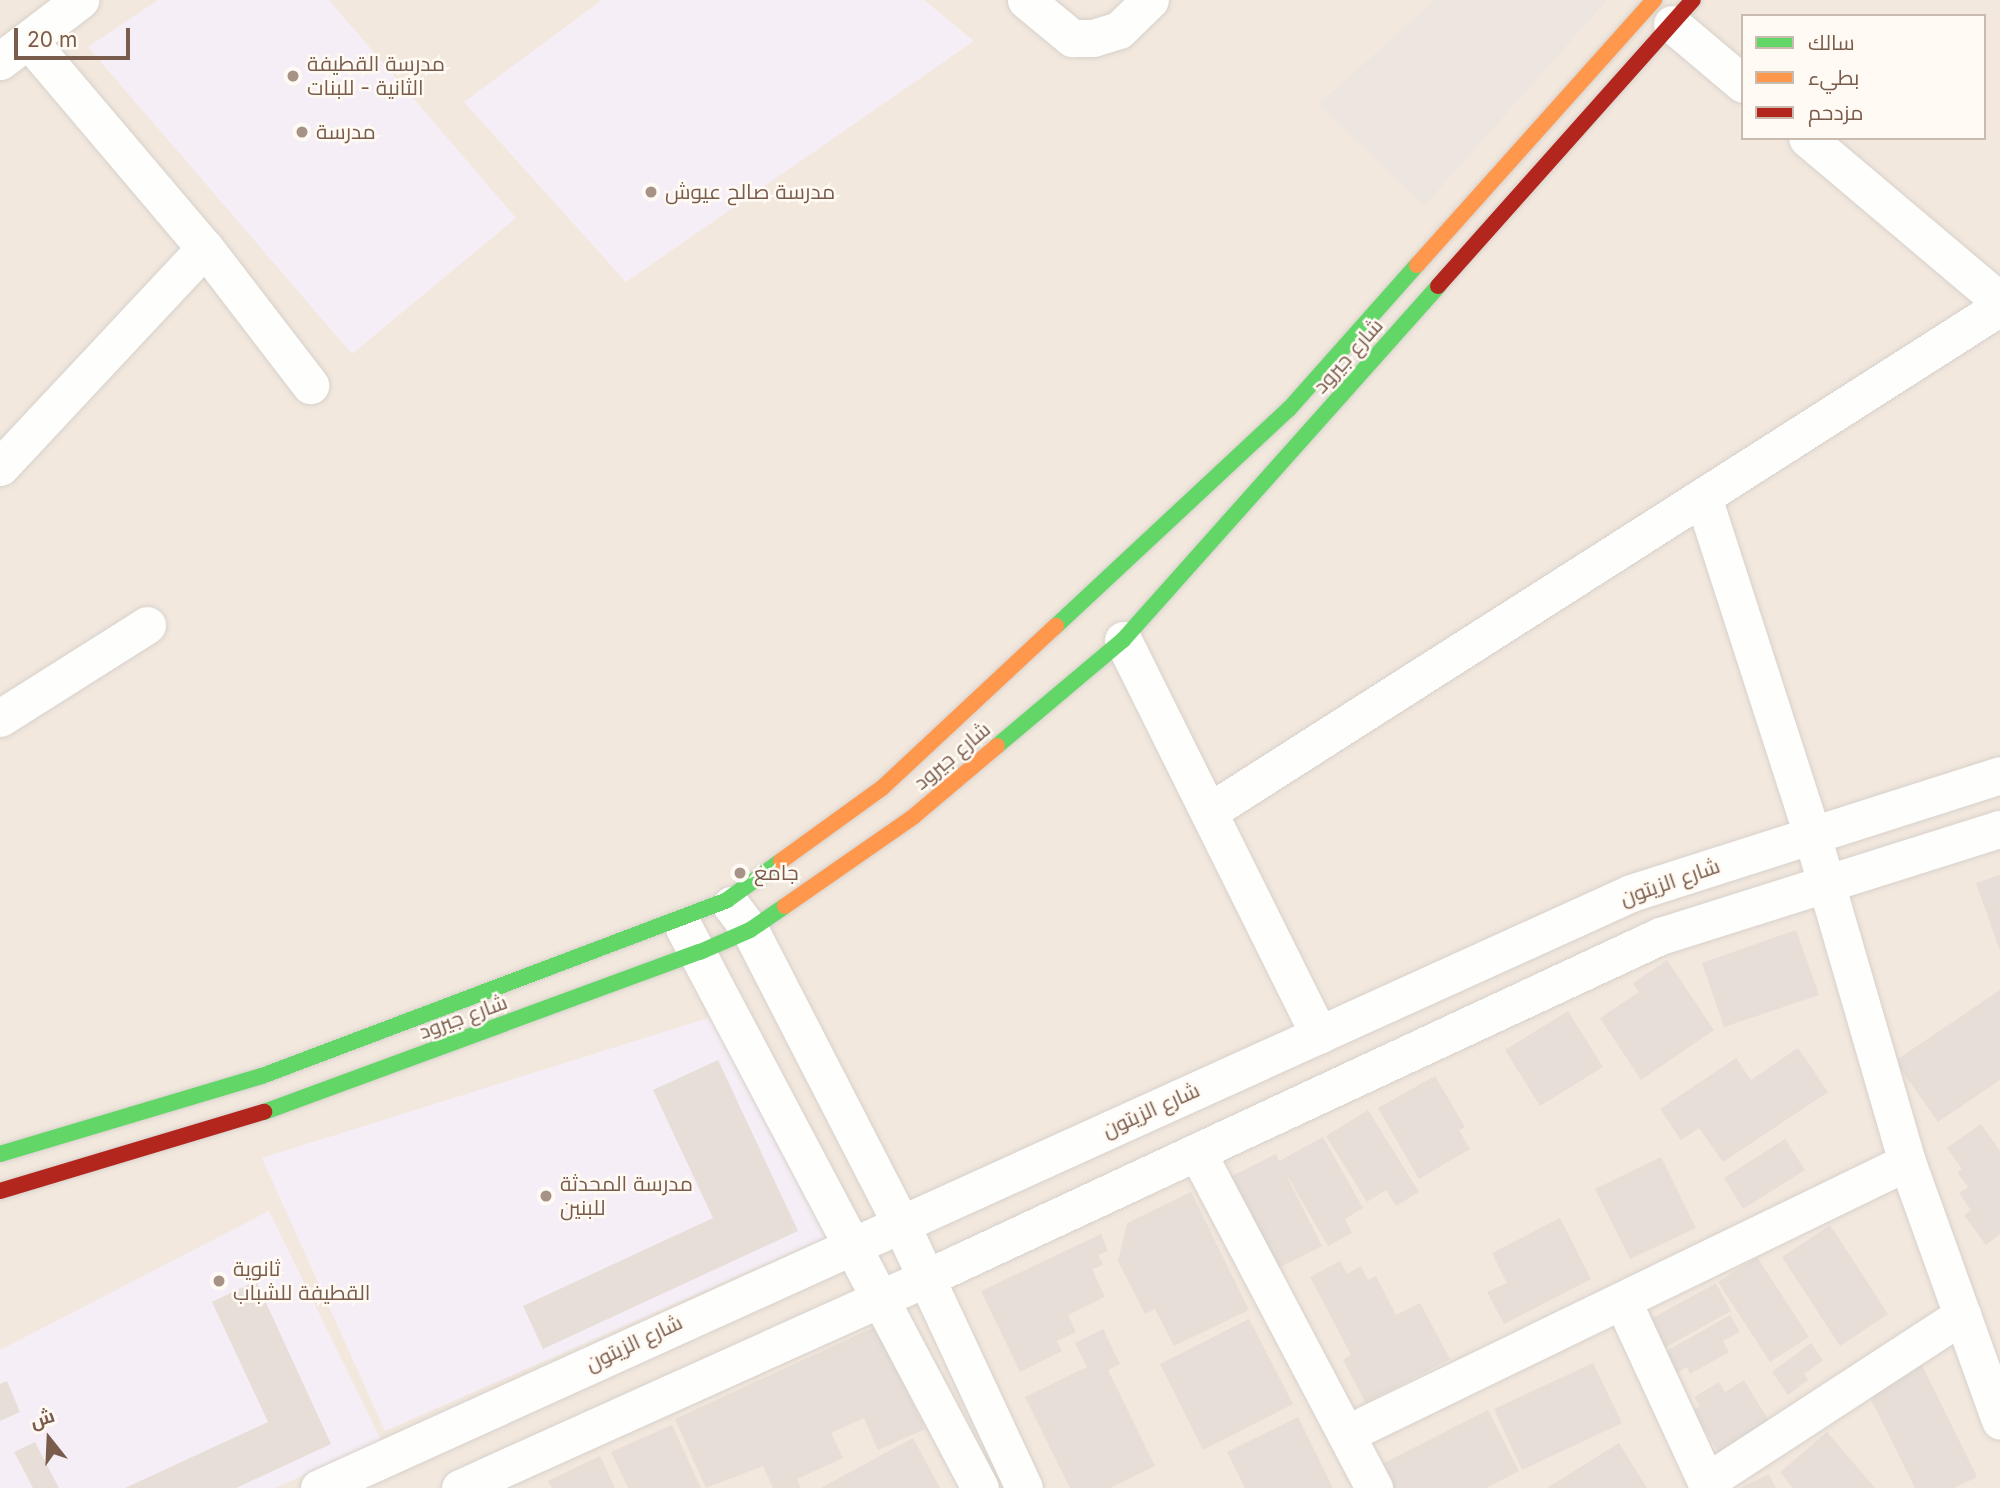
<!DOCTYPE html>
<meta charset="utf-8">
<style>
body{margin:0}
#map{position:relative;width:2000px;height:1488px;overflow:hidden;background:#f9f5f0;font-family:Inter,Cairo,sans-serif}
div>[style]{position:absolute}
[style*='--x']{left:calc(var(--x)*1px);top:calc(var(--y)*1px);width:calc(var(--w)*1px);rotate:calc(var(--a)*1deg)}
.residential>*{inset:0;background:#f2e8de}
.industrial>*{inset:0;background:#ede5e0}
.education>*{inset:0;background:#f6eef6}
.building>*{inset:0;background:#e6ded7}
.roads{filter:drop-shadow(0 0 2px #d7d1cb) drop-shadow(0 0 2px #d7d1cb)}
.street>*{height:37px;margin:-18.5px;padding:0 18.5px;transform-origin:18.5px;border-radius:18.5px;background:#fefefd}
.fast>*{height:16px;margin:-8px;padding:0 8px;transform-origin:8px;border-radius:8px;background:#63d668}
.slow>*{height:16px;margin:-8px;padding:0 8px;transform-origin:8px;border-radius:8px;background:#ff974d}
.jam>*{height:16px;margin:-8px;padding:0 8px;transform-origin:8px;border-radius:8px;background:#b3261e}
.dots>*{width:19px;height:19px;translate:-50% -50%;box-sizing:border-box;border:4px solid #fffaf3;border-radius:50%}
span{translate:-50% -50%;white-space:nowrap;text-align:center;line-height:1.15;-webkit-text-stroke:5px #fffaf3;paint-order:stroke}
.poi-label{font-size:21px;color:#7a5c4d}
.left{translate:0 -50%;text-align:left}
.street-label{font-size:21px;color:#7a5c4d}
.legend{position:absolute;left:1741px;top:14px;width:245px;height:126px;box-sizing:border-box;background:#fffaf3;border:2px solid #cabbb1;margin:0;padding:9px 12px;list-style:none;font-size:21px;color:#7a5c4d}
.legend li{display:flex;align-items:center;gap:14px;height:35px}
.legend b{width:35px;border:2px solid #cabbb1}
.north{position:absolute;left:14px;top:1404px;width:70px;height:70px;-webkit-text-stroke:5px #fffaf3;paint-order:stroke;rotate:342deg;font-size:19px;font-weight:700;line-height:28px;text-align:center;color:#7a5c4d}
.north::after{content:'';display:block;margin:auto;width:24px;height:32px;background:#7a5c4d;clip-path:polygon(50% 0,100% 100%,50% 72%,0 100%)}
.scale{position:absolute;left:14px;top:28px;width:116px;height:32px;box-sizing:border-box;border:4px solid #7a5c4d;border-top:0;padding-left:9px;font-size:21px;line-height:24px;white-space:nowrap;color:#7a5c4d;-webkit-text-stroke:5px #fffaf3;paint-order:stroke}
</style>
<div id="map">
<div class="residential">
<i style="clip-path:polygon(evenodd,0 0,2000px 0,2000px 1488px,0 1488px,0 0,1743px 16px,1984px 16px,1984px 138px,1743px 138px,1743px 16px)"></i>
</div>
<div class="industrial">
<i style="clip-path:polygon(1435px 0,1607px 0,1424px 206px,1319px 104px)"></i>
</div>
<div class="education">
<i style="clip-path:polygon(158px 0,329px 0,516px 218px,352px 354px,88px 47px)"></i>
<i style="clip-path:polygon(602px 0,924px 0,974px 41px,626px 282px,464px 102px)"></i>
<i style="clip-path:polygon(718px 1015px,833px 1234px,385px 1431px,262px 1158px)"></i>
<i style="clip-path:polygon(269px 1211px,381px 1440px,275px 1488px,0 1488px,0 1350px)"></i>
</div>
<div class="building">
<i style="clip-path:polygon(2000px 875px,2000px 951px,1976px 883px)"></i>
<i style="clip-path:polygon(1796px 930px,1819px 995px,1724px 1027px,1702px 963px)"></i>
<i style="clip-path:polygon(1667px 960px,1714px 1030px,1641px 1080px,1600px 1018px,1639px 992px,1633px 983px)"></i>
<i style="clip-path:polygon(2000px 990px,2000px 1080px,1938px 1122px,1895px 1061px)"></i>
<i style="clip-path:polygon(1568px 1011px,1603px 1067px,1540px 1106px,1505px 1050px)"></i>
<i style="clip-path:polygon(1798px 1048px,1828px 1092px,1723px 1162px,1699px 1128px,1681px 1140px,1660px 1109px,1736px 1058px,1751px 1080px)"></i>
<i style="clip-path:polygon(718px 1060px,798px 1231px,543px 1349px,523px 1306px,713px 1218px,653px 1090px)"></i>
<i style="clip-path:polygon(1435px 1076px,1465px 1127px,1459px 1130px,1470px 1149px,1419px 1179px,1378px 1108px)"></i>
<i style="clip-path:polygon(1368px 1110px,1419px 1192px,1396px 1206px,1386px 1190px,1367px 1202px,1326px 1136px)"></i>
<i style="clip-path:polygon(1981px 1124px,2000px 1151px,2000px 1234px,1986px 1245px,1964px 1215px,1971px 1210px,1959px 1193px,1968px 1187px,1957px 1172px,1962px 1169px,1947px 1148px)"></i>
<i style="clip-path:polygon(1323px 1137px,1363px 1208px,1345px 1219px,1352px 1233px,1328px 1246px,1282px 1167px,1322px 1246px,1277px 1269px,1230px 1177px,1276px 1154px,1279px 1161px)"></i>
<i style="clip-path:polygon(1785px 1139px,1805px 1170px,1743px 1209px,1724px 1178px)"></i>
<i style="clip-path:polygon(1661px 1157px,1696px 1228px,1630px 1259px,1595px 1189px)"></i>
<i style="clip-path:polygon(1191px 1192px,1249px 1310px,1174px 1346px,1155px 1309px,1145px 1314px,1118px 1261px,1127px 1223px)"></i>
<i style="clip-path:polygon(1560px 1218px,1591px 1279px,1504px 1324px,1487px 1292px,1507px 1283px,1492px 1253px)"></i>
<i style="clip-path:polygon(1830px 1225px,1888px 1314px,1840px 1346px,1782px 1257px)"></i>
<i style="clip-path:polygon(1101px 1234px,1108px 1251px,1098px 1255px,1103px 1265px,1092px 1269px,1105px 1297px,1068px 1315px,1076px 1332px,1057px 1341px,1062px 1351px,1020px 1372px,981px 1291px)"></i>
<i style="clip-path:polygon(1757px 1257px,1809px 1337px,1770px 1362px,1718px 1282px)"></i>
<i style="clip-path:polygon(1340px 1261px,1347px 1274px,1361px 1266px,1368px 1280px,1376px 1276px,1396px 1315px,1420px 1303px,1450px 1359px,1366px 1403px,1343px 1360px,1351px 1355px,1310px 1277px)"></i>
<i style="clip-path:polygon(256px 1281px,331px 1444px,236px 1488px,125px 1488px,268px 1422px,212px 1302px)"></i>
<i style="clip-path:polygon(1716px 1283px,1731px 1311px,1664px 1348px,1649px 1320px)"></i>
<i style="clip-path:polygon(1730px 1315px,1740px 1332px,1723px 1341px,1729px 1352px,1690px 1374px,1687px 1367px,1677px 1373px,1665px 1352px)"></i>
<i style="clip-path:polygon(1249px 1319px,1293px 1404px,1203px 1450px,1160px 1364px)"></i>
<i style="clip-path:polygon(877px 1326px,925px 1429px,878px 1450px,864px 1418px,831px 1433px,843px 1458px,797px 1479px,801px 1488px,773px 1488px,763px 1466px,706px 1488px,675px 1419px)"></i>
<i style="clip-path:polygon(1103px 1329px,1120px 1364px,1108px 1370px,1155px 1466px,1110px 1488px,1070px 1488px,1025px 1397px,1087px 1367px,1075px 1343px)"></i>
<i style="clip-path:polygon(1811px 1343px,1823px 1360px,1804px 1374px,1808px 1380px,1788px 1395px,1772px 1372px)"></i>
<i style="clip-path:polygon(1919px 1359px,1977px 1477px,1954px 1488px,1915px 1488px,1864px 1385px)"></i>
<i style="clip-path:polygon(1593px 1363px,1622px 1423px,1522px 1470px,1494px 1409px)"></i>
<i style="clip-path:polygon(1744px 1380px,1772px 1426px,1721px 1456px,1693px 1411px,1700px 1406px,1694px 1397px,1719px 1382px,1725px 1392px)"></i>
<i style="clip-path:polygon(7px 1381px,20px 1412px,0 1421px,0 1384px)"></i>
<i style="clip-path:polygon(1488px 1410px,1519px 1471px,1486px 1488px,1389px 1488px,1378px 1466px)"></i>
<i style="clip-path:polygon(1298px 1417px,1333px 1488px,1245px 1488px,1227px 1452px)"></i>
<i style="clip-path:polygon(672px 1425px,701px 1488px,628px 1488px,611px 1452px)"></i>
<i style="clip-path:polygon(1827px 1432px,1875px 1488px,1793px 1488px,1780px 1472px)"></i>
<i style="clip-path:polygon(913px 1438px,940px 1488px,821px 1488px)"></i>
<i style="clip-path:polygon(35px 1442px,59px 1488px,33px 1488px,14px 1452px)"></i>
<i style="clip-path:polygon(1619px 1443px,1647px 1488px,1547px 1488px)"></i>
<i style="clip-path:polygon(600px 1456px,615px 1488px,552px 1488px,548px 1481px)"></i>
<i style="clip-path:polygon(1769px 1474px,1776px 1488px,1740px 1488px)"></i>
</div>
<div class="roads">
<div class="street">
<i style="--x:1026;--y:0;--w:60;--a:39.6"></i>
<i style="--x:1072;--y:38;--w:21;--a:0"></i>
<i style="--x:1093;--y:38;--w:27;--a:-17"></i>
<i style="--x:1119;--y:30;--w:43;--a:-44.1"></i>
<i style="--x:1672;--y:24;--w:93;--a:40.2"></i>
<i style="--x:30;--y:42;--w:270;--a:49.7"></i>
<i style="--x:205;--y:248;--w:173;--a:52.5"></i>
<i style="--x:0;--y:61;--w:101;--a:-37.3"></i>
<i style="--x:1807;--y:138;--w:253;--a:40.2"></i>
<i style="--x:0;--y:467;--w:300;--a:-46.9"></i>
<i style="--x:1703;--y:497;--w:355;--a:72.1"></i>
<i style="--x:1812;--y:835;--w:341;--a:73.8"></i>
<i style="--x:1907;--y:1162;--w:275;--a:70.2"></i>
<i style="--x:1123;--y:640;--w:441;--a:63.6"></i>
<i style="--x:0;--y:718;--w:174;--a:-32.3"></i>
<i style="--x:1210;--y:811;--w:937;--a:-32.54"></i>
<i style="--x:731;--y:905;--w:31;--a:53"></i>
<i style="--x:750;--y:930;--w:328;--a:62.8"></i>
<i style="--x:900;--y:1222;--w:293;--a:65"></i>
<i style="--x:684;--y:928;--w:633;--a:62.14"></i>
<i style="--x:1197;--y:1152;--w:380;--a:62.2"></i>
<i style="--x:1623;--y:1302;--w:205;--a:65.2"></i>
<i style="--x:1346;--y:1434;--w:623;--a:-25.87"></i>
<i style="--x:1706;--y:1482;--w:306;--a:-33.1"></i>
<i style="--x:319;--y:1488;--w:1441;--a:-24.39"></i>
<i style="--x:1631;--y:893;--w:387;--a:-17.7"></i>
<i style="--x:460;--y:1488;--w:511;--a:-24.26"></i>
<i style="--x:926;--y:1278;--w:810;--a:-24.98"></i>
<i style="--x:1660;--y:936;--w:356;--a:-17.5"></i>
</div>
<div class="fast">
<i style="--x:1056;--y:626;--w:318;--a:-43"></i>
<i style="--x:1289;--y:409;--w:193;--a:-48.4"></i>
<i style="--x:997;--y:746;--w:165;--a:-40.1"></i>
<i style="--x:1123;--y:640;--w:474;--a:-48.3"></i>
<i style="--x:264;--y:1112;--w:464;--a:-20.2"></i>
<i style="--x:700;--y:952;--w:55;--a:-23.7"></i>
<i style="--x:750;--y:930;--w:42;--a:-34.4"></i>
<i style="--x:0;--y:1154;--w:273;--a:-16.6"></i>
<i style="--x:262;--y:1076;--w:497;--a:-20.7"></i>
<i style="--x:727;--y:900;--w:67;--a:-35.8"></i>
</div>
<div class="slow">
<i style="--x:1417;--y:265;--w:356;--a:-48.2"></i>
<i style="--x:781;--y:861;--w:125;--a:-35.9"></i>
<i style="--x:882;--y:788;--w:238;--a:-43"></i>
<i style="--x:785;--y:906;--w:156;--a:-34.8"></i>
<i style="--x:913;--y:817;--w:110;--a:-40.2"></i>
</div>
<div class="jam">
<i style="--x:1438;--y:286;--w:383;--a:-48.3"></i>
<i style="--x:0;--y:1191;--w:276;--a:-16.7"></i>
</div>
</div>
<div class="dots">
<i style="left:293px;top:76px;background:#a69286"></i>
<i style="left:302px;top:132px;background:#a69286"></i>
<i style="left:651px;top:192px;background:#a69286"></i>
<i style="left:740px;top:873px;background:#a69286"></i>
<i style="left:546px;top:1196px;background:#a69286"></i>
<i style="left:219px;top:1281px;background:#a69286"></i>
</div>
<div class="poi-label">
<span class="left" style="left:307px;top:76px">مدرسة القطيفة<br>الثانية - للبنات</span>
<span class="left" style="left:316px;top:132px">مدرسة</span>
<span class="left" style="left:665px;top:192px">مدرسة صالح عيوش</span>
<span class="left" style="left:754px;top:873px">جامع</span>
<span class="left" style="left:560px;top:1196px">مدرسة المحدثة<br>للبنين</span>
<span class="left" style="left:233px;top:1281px">ثانوية<br>القطيفة للشباب</span>
</div>
<div class="street-label">
<span style="left:1348px;top:356px;rotate:-48deg">شارع جيرود</span>
<span style="left:952px;top:756px;rotate:-40deg">شارع جيرود</span>
<span style="left:1670px;top:882px;rotate:-19deg">شارع الزيتون</span>
<span style="left:463px;top:1017px;rotate:-20deg">شارع جيرود</span>
<span style="left:1151px;top:1110px;rotate:-24deg">شارع الزيتون</span>
<span style="left:634px;top:1343px;rotate:-25deg">شارع الزيتون</span>
</div>
<ul class="legend">
<li><b style="height:9px;background:#63d668"></b>سالك</li>
<li><b style="height:9px;background:#ff974d"></b>بطيء</li>
<li><b style="height:9px;background:#b3261e"></b>مزدحم</li>
</ul>
<div class="north">ش</div>
<div class="scale">20 m</div>
</div>
